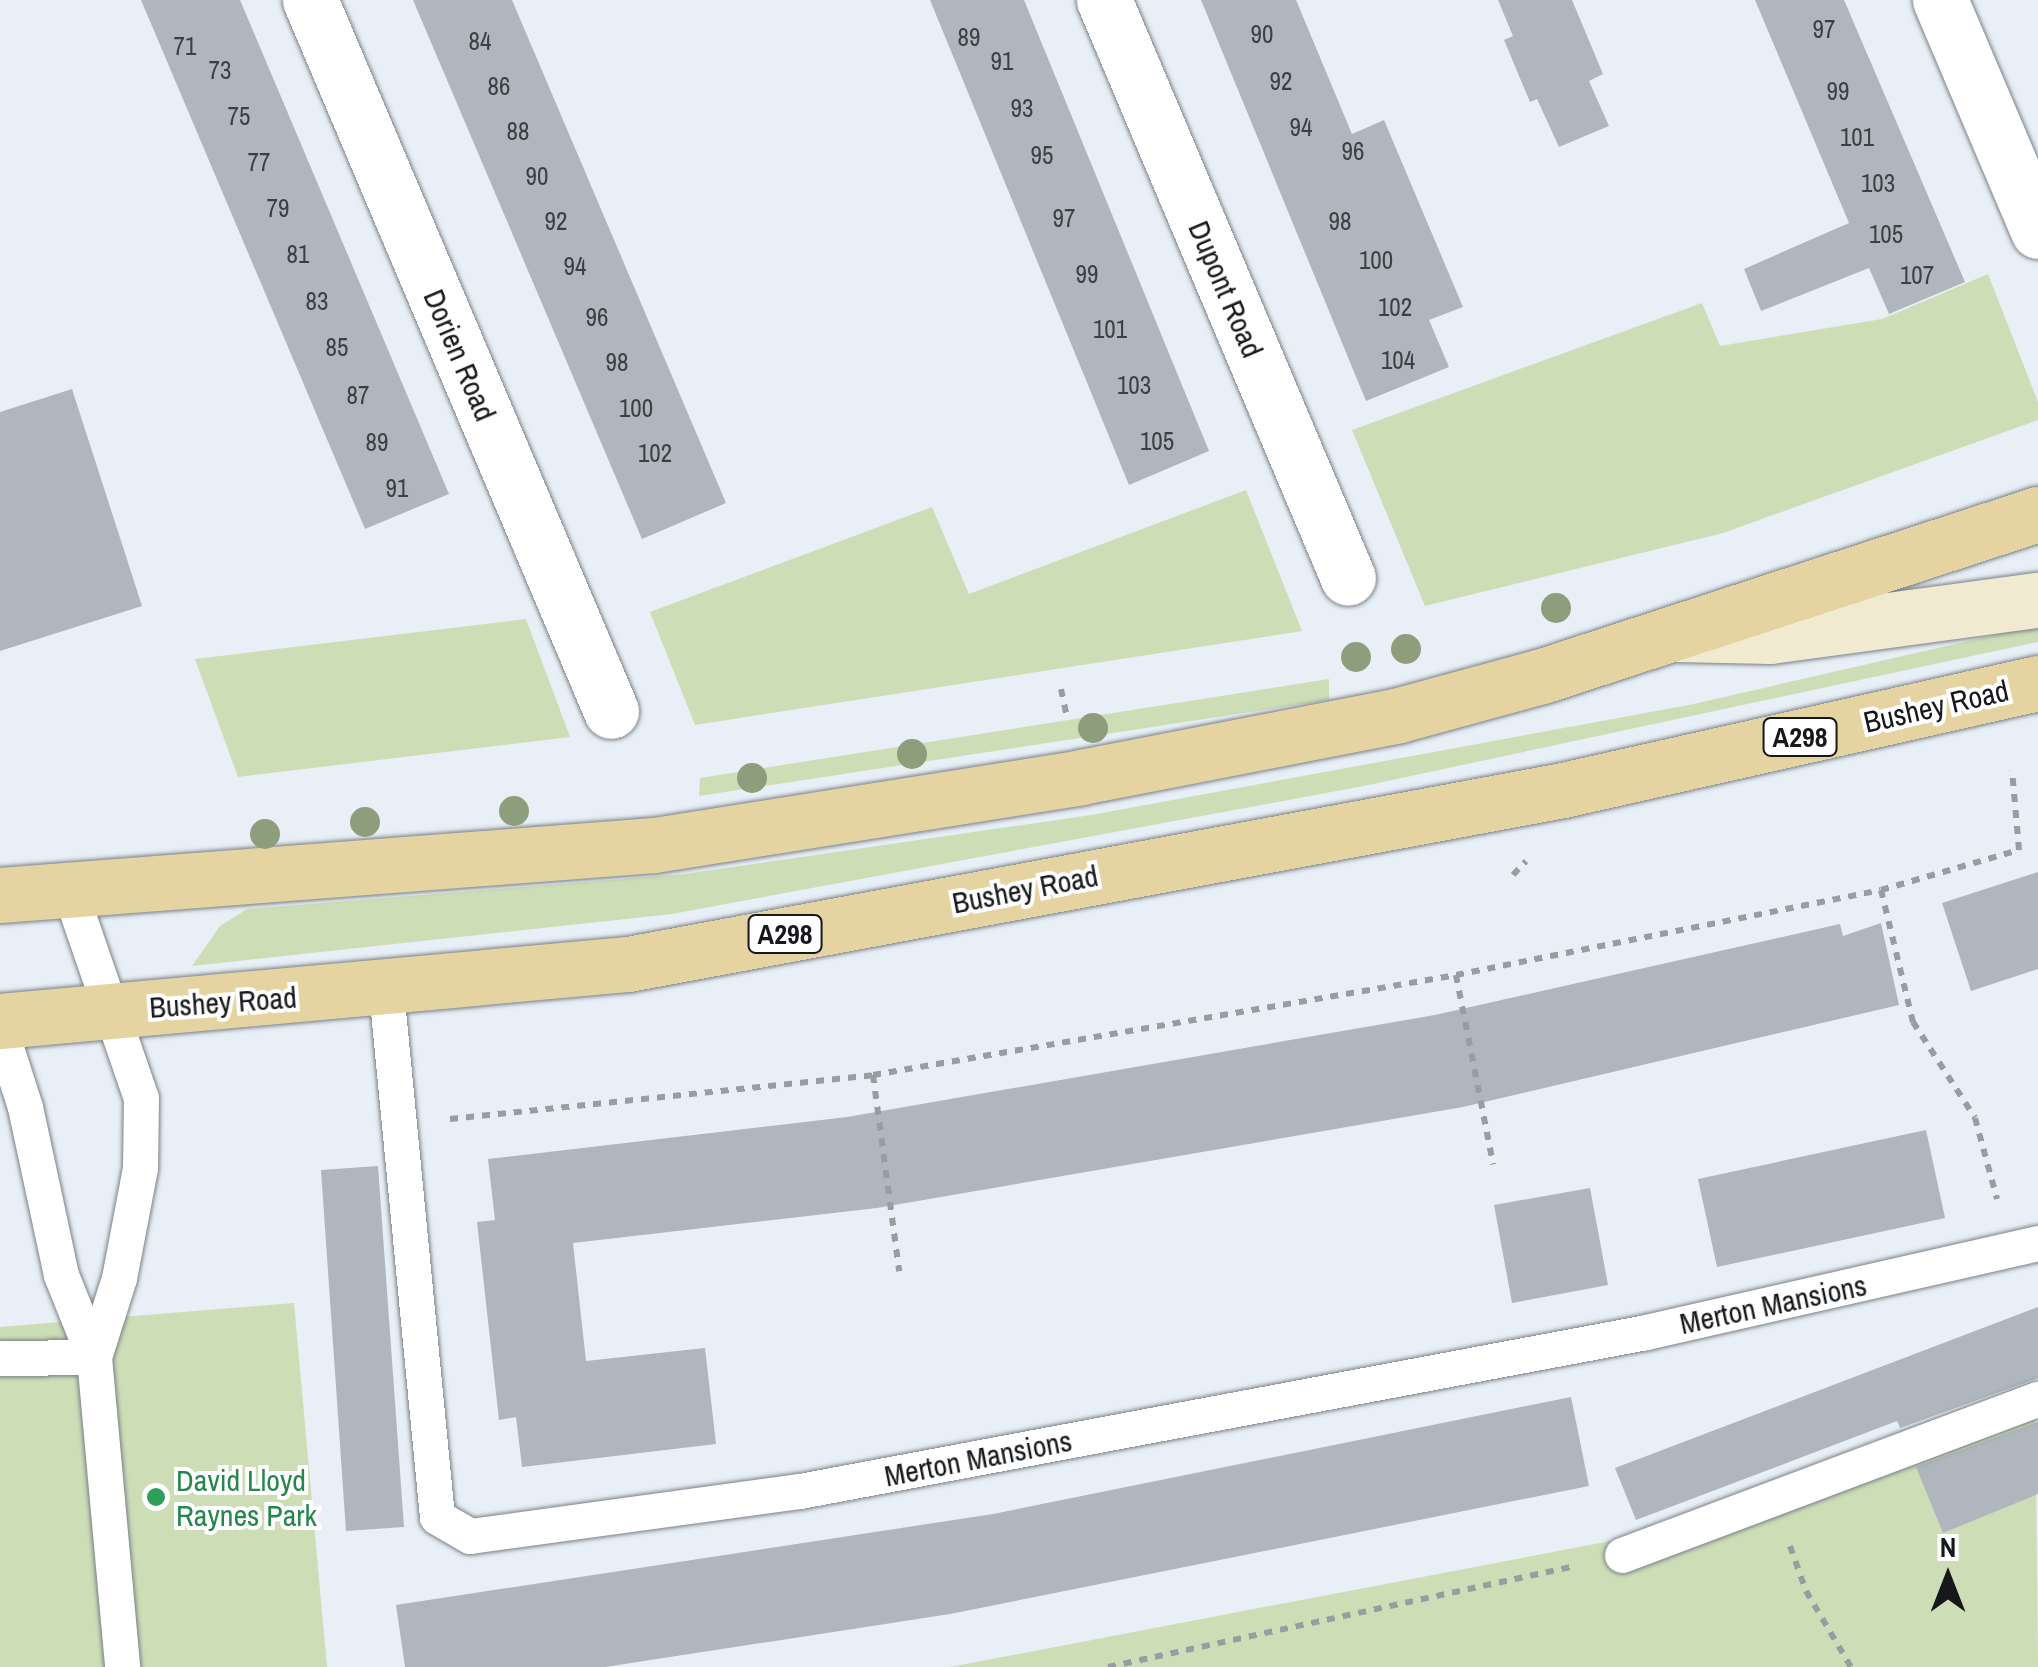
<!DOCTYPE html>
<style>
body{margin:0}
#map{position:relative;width:2038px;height:1667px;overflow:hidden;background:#e8eff6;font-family:"Archivo Narrow",sans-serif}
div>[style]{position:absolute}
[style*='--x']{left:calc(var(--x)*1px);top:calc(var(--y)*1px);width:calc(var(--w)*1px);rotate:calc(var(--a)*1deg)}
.green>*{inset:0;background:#cddeb7}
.building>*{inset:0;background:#b0b6bd}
.path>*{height:6px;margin-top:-3px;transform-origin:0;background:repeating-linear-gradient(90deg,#989da2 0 8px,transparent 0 16px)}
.roads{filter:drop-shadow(0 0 2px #7a8187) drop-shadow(0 0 2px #7a8187)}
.service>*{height:35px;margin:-17.5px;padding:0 17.5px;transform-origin:17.5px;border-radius:17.5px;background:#fff}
.minor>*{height:55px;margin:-27.5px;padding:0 27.5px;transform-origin:27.5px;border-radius:27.5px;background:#fff}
.secondary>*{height:55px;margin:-27.5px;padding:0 27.5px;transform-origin:27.5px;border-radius:27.5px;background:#f2ead0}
.primary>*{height:55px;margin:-27.5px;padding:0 27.5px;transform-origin:27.5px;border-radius:27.5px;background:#e5d4a2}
.trees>*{width:30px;height:30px;margin:-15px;border-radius:50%;background:#8e9e7d}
.dots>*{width:28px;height:28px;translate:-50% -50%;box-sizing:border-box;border:5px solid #fff;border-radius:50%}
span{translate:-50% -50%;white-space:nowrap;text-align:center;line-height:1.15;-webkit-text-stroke:8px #fff;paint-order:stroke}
.number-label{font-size:25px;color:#3c4044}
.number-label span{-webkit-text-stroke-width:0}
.shield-label span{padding:2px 8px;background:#fff;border:2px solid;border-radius:8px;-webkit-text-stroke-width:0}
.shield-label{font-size:28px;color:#16181b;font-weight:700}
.street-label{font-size:30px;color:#16181b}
.leisure-label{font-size:30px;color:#27864d}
.left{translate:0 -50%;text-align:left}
.north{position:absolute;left:1898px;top:1527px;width:100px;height:100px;-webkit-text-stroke:8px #fff;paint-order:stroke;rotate:0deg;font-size:28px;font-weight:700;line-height:40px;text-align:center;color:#16181b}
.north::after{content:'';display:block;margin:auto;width:35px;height:45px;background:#16181b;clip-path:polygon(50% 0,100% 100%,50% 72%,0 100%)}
</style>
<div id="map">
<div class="green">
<i style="clip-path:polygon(1988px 274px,2038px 402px,2038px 420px,1723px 533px,1425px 606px,1352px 430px,1702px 303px,1720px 346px,1882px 319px)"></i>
<i style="clip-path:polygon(1246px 490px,1302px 631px,695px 725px,650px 612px,932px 507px,969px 594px)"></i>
<i style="clip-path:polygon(526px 619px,570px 737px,238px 777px,195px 659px)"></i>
<i style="clip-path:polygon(2038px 625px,2038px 642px,1364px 786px,672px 914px,192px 966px,220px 926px,247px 909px,685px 874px,1091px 815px,1689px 705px)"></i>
<i style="clip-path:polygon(1329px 679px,1329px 700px,699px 796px,700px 778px)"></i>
<i style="clip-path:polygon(294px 1303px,327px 1667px,0 1667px,0 1327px)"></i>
<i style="clip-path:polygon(2035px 1381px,2038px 1667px,950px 1667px,1616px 1540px)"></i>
</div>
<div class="building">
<i style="clip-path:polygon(141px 0,240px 0,449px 494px,365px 529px)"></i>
<i style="clip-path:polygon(413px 0,512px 0,726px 503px,642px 539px)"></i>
<i style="clip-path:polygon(930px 0,1024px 0,1209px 451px,1129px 485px)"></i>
<i style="clip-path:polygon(1201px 0,1296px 0,1352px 134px,1384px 120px,1463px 307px,1429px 320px,1449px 367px,1366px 401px)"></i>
<i style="clip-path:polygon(1498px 0,1572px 0,1603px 74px,1589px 81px,1609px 126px,1559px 147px,1537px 99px,1530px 102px,1504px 40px,1513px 36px)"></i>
<i style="clip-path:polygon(1755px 0,1844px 0,1965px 282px,1889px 314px,1869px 268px,1761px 311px,1744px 269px,1849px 223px)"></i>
<i style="clip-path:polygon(72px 389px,142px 606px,0 651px,0 412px)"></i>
<i style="clip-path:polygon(2038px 872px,2038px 969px,1971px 991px,1942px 903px)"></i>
<i style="clip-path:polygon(1881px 923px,1899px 1005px,1463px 1107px,877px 1208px,573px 1243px,586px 1361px,705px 1348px,716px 1444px,522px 1467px,516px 1417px,499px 1420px,477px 1222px,495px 1220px,488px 1159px,847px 1117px,1435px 1015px,1840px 924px,1843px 936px)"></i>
<i style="clip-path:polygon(1926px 1130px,1945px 1218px,1717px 1267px,1698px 1179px)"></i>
<i style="clip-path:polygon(378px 1166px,404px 1527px,346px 1531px,321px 1170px)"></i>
<i style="clip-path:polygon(1590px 1188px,1608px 1285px,1512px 1303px,1494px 1205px)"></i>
<i style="clip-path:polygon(2038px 1307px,2038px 1378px,1900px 1428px,1897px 1421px,1636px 1520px,1615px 1468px)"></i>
<i style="clip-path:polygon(1571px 1397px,1589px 1486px,950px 1614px,605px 1667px,405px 1667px,396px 1605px,993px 1514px)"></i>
<i style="clip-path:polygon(2038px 1422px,2038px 1494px,1943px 1533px,1916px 1467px)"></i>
</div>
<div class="path">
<i style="--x:1061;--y:689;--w:29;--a:78"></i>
<i style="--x:1513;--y:875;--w:19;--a:-47"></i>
<i style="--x:1881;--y:890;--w:136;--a:76.4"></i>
<i style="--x:1913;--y:1022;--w:114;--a:57.1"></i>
<i style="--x:1975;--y:1118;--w:84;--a:74.8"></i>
<i style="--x:1456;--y:975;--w:193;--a:78.9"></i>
<i style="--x:873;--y:1075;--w:198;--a:82.4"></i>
<i style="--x:450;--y:1119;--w:425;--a:-5.9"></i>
<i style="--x:873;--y:1075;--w:592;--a:-9.73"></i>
<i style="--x:1456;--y:975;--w:433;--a:-11.3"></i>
<i style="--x:1881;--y:890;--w:144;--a:-16.2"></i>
<i style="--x:2019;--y:850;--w:80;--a:-95"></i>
<i style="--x:1790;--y:1546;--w:48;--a:70.4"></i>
<i style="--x:1806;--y:1591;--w:88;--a:59.4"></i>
<i style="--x:1108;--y:1667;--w:474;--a:-12.2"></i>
</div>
<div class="roads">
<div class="service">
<i style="--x:69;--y:889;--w:221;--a:71"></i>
<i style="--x:141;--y:1098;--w:70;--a:90.8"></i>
<i style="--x:140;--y:1168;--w:112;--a:100.8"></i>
<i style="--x:119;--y:1278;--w:83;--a:107.6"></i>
<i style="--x:386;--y:990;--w:529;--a:84.47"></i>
<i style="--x:437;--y:1517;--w:38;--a:30"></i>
<i style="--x:470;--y:1536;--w:333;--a:-7.8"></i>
<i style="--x:800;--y:1491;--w:861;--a:-10.64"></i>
<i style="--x:1646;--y:1332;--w:402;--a:-12.8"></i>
<i style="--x:0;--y:1029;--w:82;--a:72.2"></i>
<i style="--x:25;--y:1107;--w:172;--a:77.9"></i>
<i style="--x:61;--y:1275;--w:88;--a:68.1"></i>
<i style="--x:94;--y:1357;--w:311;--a:84.8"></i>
<i style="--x:0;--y:1358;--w:94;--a:-0.6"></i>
<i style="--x:1622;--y:1555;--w:444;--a:-20.6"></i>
</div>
<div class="minor">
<i style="--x:310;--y:0;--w:772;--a:67.05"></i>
<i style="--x:1104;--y:0;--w:627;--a:67.11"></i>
<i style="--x:1940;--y:0;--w:251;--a:67"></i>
</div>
<div class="secondary">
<i style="--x:1676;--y:634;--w:94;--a:1.2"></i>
<i style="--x:1770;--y:636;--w:270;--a:-7.7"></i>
</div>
<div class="primary">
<i style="--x:0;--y:895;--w:656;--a:-4.37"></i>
<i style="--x:654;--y:845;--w:432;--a:-9"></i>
<i style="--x:1081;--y:777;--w:324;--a:-11"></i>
<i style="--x:1399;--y:715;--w:148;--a:-15.3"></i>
<i style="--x:1542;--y:676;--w:522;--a:-18.09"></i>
<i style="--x:0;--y:1021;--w:631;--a:-5.19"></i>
<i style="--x:628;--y:964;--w:951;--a:-10.54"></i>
<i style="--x:1563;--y:790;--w:487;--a:-12.7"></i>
</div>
</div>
<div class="trees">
<i style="left:1556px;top:608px"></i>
<i style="left:1406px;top:649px"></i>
<i style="left:1356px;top:657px"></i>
<i style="left:1093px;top:728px"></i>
<i style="left:912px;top:754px"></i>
<i style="left:752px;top:778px"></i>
<i style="left:514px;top:811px"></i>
<i style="left:365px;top:822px"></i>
<i style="left:265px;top:834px"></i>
</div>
<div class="dots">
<i style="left:156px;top:1497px;background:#2e9e5b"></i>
</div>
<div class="number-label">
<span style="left:1824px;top:29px">97</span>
<span style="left:1262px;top:34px">90</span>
<span style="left:969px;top:37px">89</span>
<span style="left:480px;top:41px">84</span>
<span style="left:185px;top:46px">71</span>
<span style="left:1002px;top:61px">91</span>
<span style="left:220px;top:70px">73</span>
<span style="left:1281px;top:81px">92</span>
<span style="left:499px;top:86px">86</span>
<span style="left:1838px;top:91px">99</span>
<span style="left:1022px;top:108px">93</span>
<span style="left:239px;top:116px">75</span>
<span style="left:1301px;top:127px">94</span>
<span style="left:518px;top:131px">88</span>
<span style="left:1857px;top:137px">101</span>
<span style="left:1353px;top:151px">96</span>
<span style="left:1042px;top:155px">95</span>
<span style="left:259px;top:162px">77</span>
<span style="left:537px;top:176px">90</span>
<span style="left:1878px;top:183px">103</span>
<span style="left:278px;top:208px">79</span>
<span style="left:1064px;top:218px">97</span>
<span style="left:556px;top:221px">92</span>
<span style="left:1340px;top:221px">98</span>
<span style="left:1886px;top:234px">105</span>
<span style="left:298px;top:254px">81</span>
<span style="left:1376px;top:260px">100</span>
<span style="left:575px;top:266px">94</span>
<span style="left:1087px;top:274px">99</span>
<span style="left:1917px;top:275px">107</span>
<span style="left:317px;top:301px">83</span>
<span style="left:1395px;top:307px">102</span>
<span style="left:597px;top:317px">96</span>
<span style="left:1110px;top:329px">101</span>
<span style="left:337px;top:347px">85</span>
<span style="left:1398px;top:360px">104</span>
<span style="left:617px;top:362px">98</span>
<span style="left:1134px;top:385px">103</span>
<span style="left:358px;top:395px">87</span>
<span style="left:636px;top:408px">100</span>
<span style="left:1157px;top:441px">105</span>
<span style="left:377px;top:442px">89</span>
<span style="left:655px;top:453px">102</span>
<span style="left:397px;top:488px">91</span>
</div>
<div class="shield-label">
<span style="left:1800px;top:737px">A298</span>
<span style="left:785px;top:934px">A298</span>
</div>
<div class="street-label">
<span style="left:1226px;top:289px;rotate:67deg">Dupont Road</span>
<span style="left:460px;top:355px;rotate:67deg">Dorien Road</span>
<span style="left:1936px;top:706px;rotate:-13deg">Bushey Road</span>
<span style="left:1025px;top:889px;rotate:-11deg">Bushey Road</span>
<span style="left:223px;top:1002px;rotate:-4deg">Bushey Road</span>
<span style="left:1773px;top:1304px;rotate:-12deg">Merton Mansions</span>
<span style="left:978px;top:1458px;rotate:-11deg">Merton Mansions</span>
</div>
<div class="leisure-label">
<span class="left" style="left:176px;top:1497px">David Lloyd<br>Raynes Park</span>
</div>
<div class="north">N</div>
</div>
